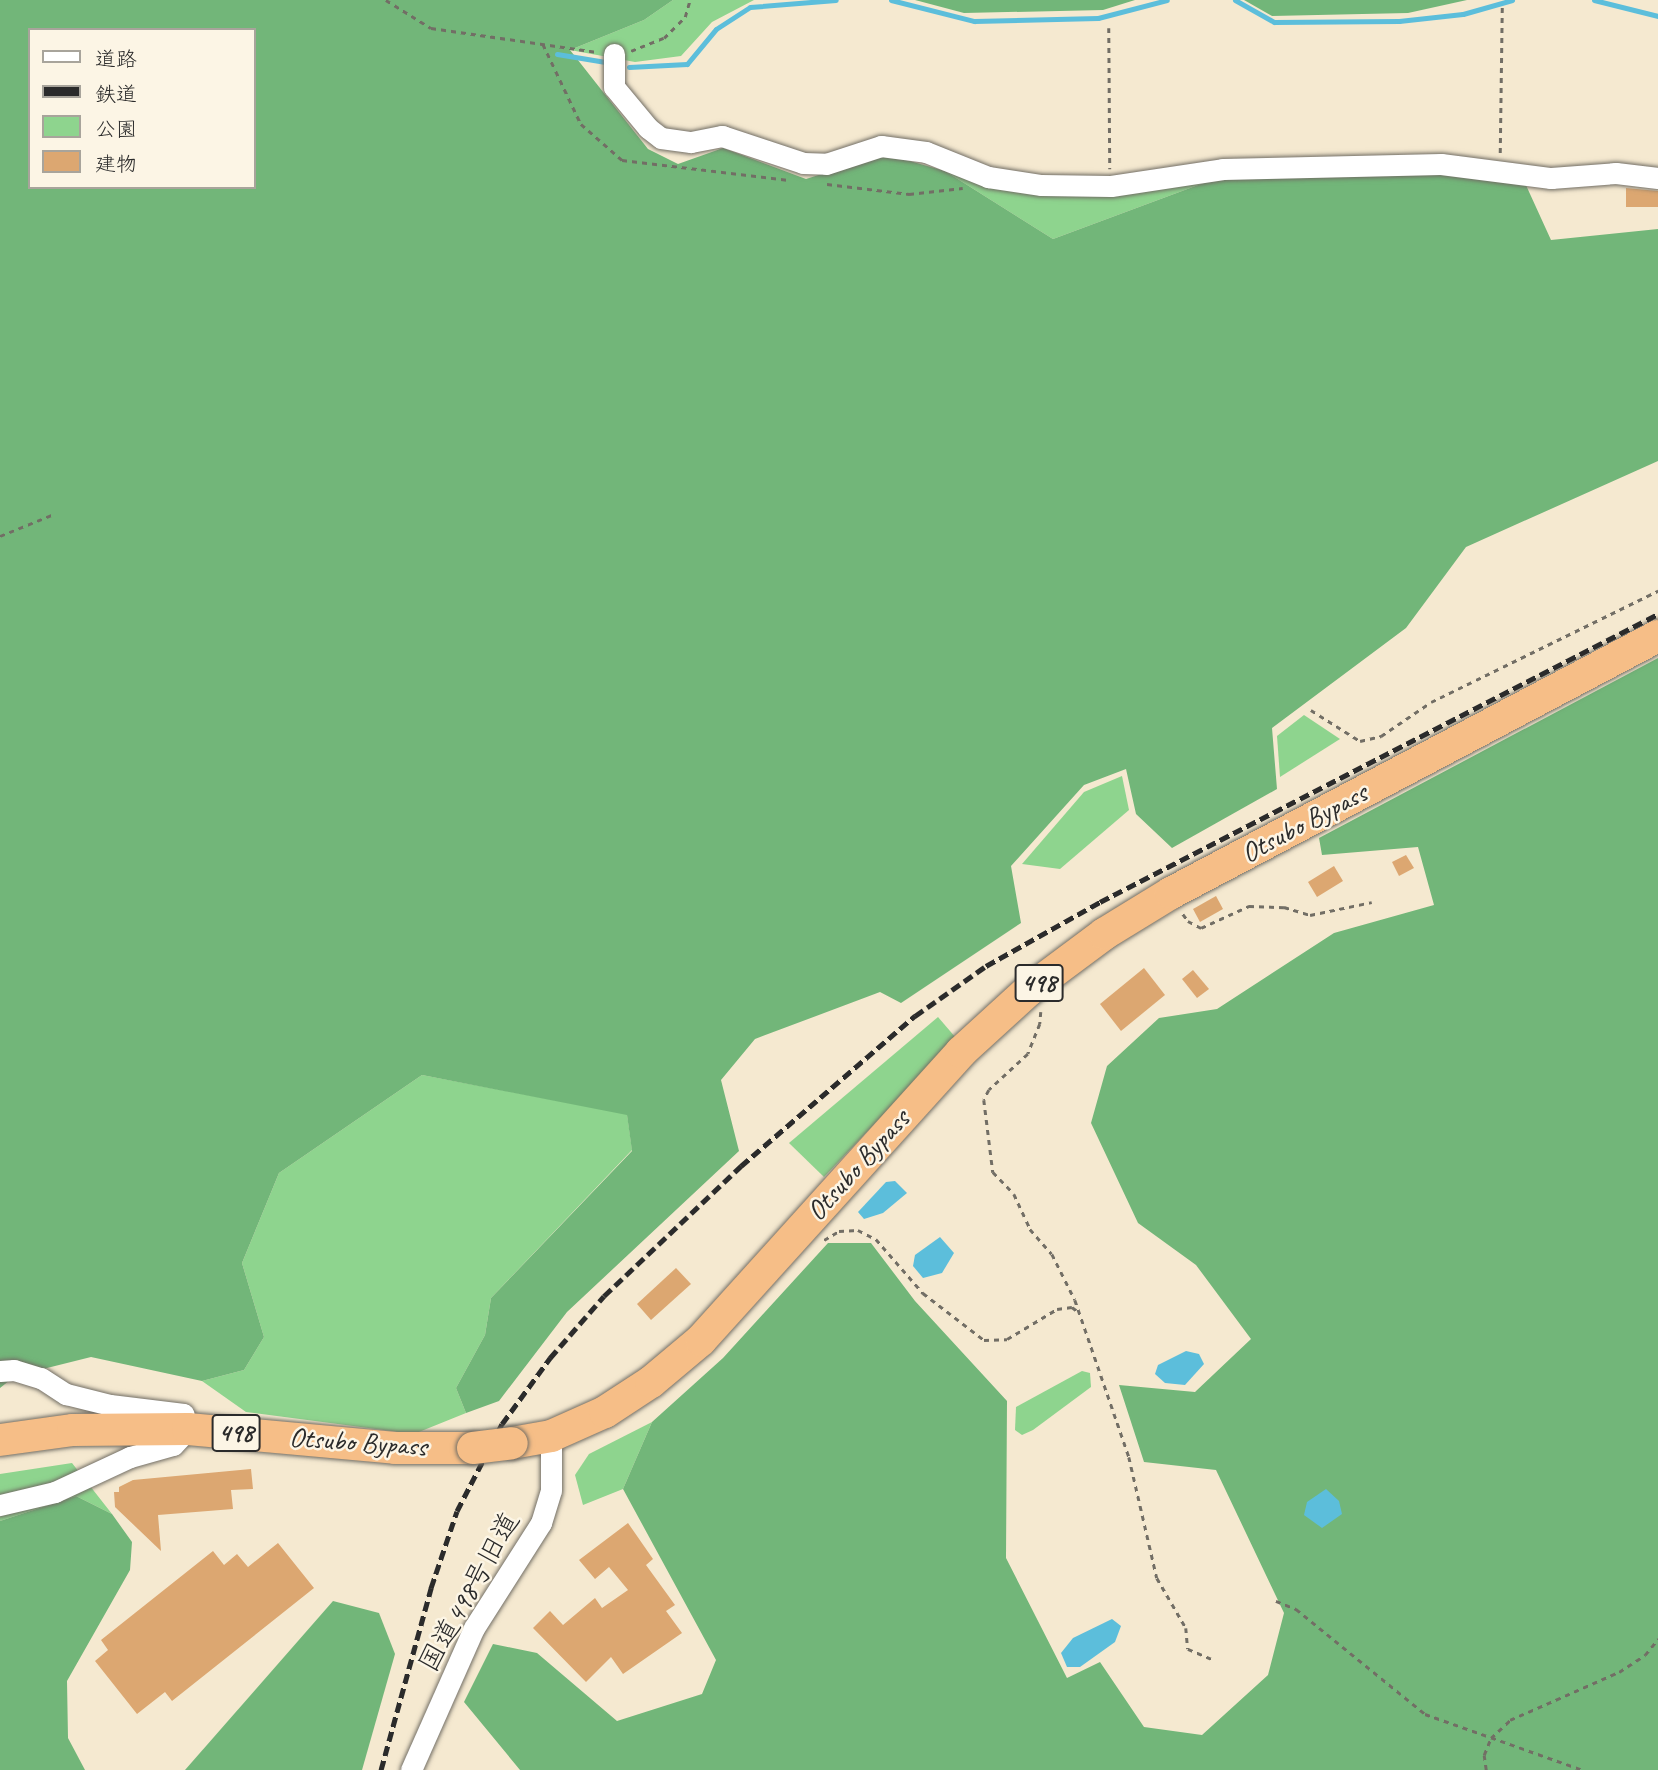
<!DOCTYPE html>
<meta charset="utf-8">
<style>
body{margin:0}
#map{position:relative;width:1658px;height:1770px;overflow:hidden;background:#f5e9d0;font-family:Caveat,"Klee One",sans-serif}
div>[style]{position:absolute}
[style*='--x']{left:calc(var(--x)*1px);top:calc(var(--y)*1px);width:calc(var(--w)*1px);rotate:calc(var(--a)*1deg)}
.green>*{inset:0;background:#8ed48e}
.forest>*{inset:0;background:#72b679}
.water>*{inset:0;background:#5cbedb}
.stream>*{height:5px;margin:-2.5px;padding:0 2.5px;transform-origin:2.5px;border-radius:2.5px;background:#5cbedb}
.building>*{inset:0;background:#dca771}
.path>*{height:2.5px;margin-top:-1.25px;transform-origin:0;background:repeating-linear-gradient(90deg,#726e65 0 5px,transparent 0 10px)}
.roads{filter:drop-shadow(0 0 2px #726e65) drop-shadow(0 0 2px #726e65)}
.minor>*{height:21px;margin:-10.5px;padding:0 10.5px;transform-origin:10.5px;border-radius:10.5px;background:#fff}
.highway>*{height:32px;margin:-16px;padding:0 16px;transform-origin:16px;border-radius:16px;background:#f6be87}
.rail>*{height:5px;margin-top:-2.5px;transform-origin:0;background:repeating-linear-gradient(90deg,#2b2b2b 0 10px,transparent 0 15px)}
.bridges{filter:drop-shadow(0 0 2px #726e65) drop-shadow(0 0 2px #726e65)}
.highway-bridge>*{height:32px;margin:-16px;padding:0 16px;transform-origin:16px;border-radius:16px;background:#f6be87}
span{translate:-50% -50%;white-space:nowrap;text-align:center;line-height:1.15;-webkit-text-stroke:5px #fcf5e5;paint-order:stroke}
.shield-label span{padding:2px 5px;background:#fcf5e5;border:2px solid;border-radius:5px;-webkit-text-stroke-width:0}
.shield-label{font-size:26px;color:#2b2b2b;font-weight:700}
.street-label{font-size:28px;color:#2b2b2b}
.legend{position:absolute;left:28px;top:28px;width:228px;height:161px;box-sizing:border-box;background:#fcf5e5;border:2px solid #a8a49b;margin:0;padding:9px 12px;list-style:none;font-size:21px;color:#2b2b2b}
.legend li{display:flex;align-items:center;gap:14px;height:35px}
.legend b{width:35px;border:2px solid #a8a49b}
</style>
<div id="map">
<div class="green">
<i style="clip-path:polygon(673px 0,754px 0,712px 22px,681px 56px,635px 62px,570px 50px,644px 20px)"></i>
<i style="clip-path:polygon(945px 171px,1038px 194px,1225px 175px,1053px 239px)"></i>
<i style="clip-path:polygon(1304px 715px,1340px 739px,1280px 777px,1277px 736px)"></i>
<i style="clip-path:polygon(1122px 776px,1129px 810px,1060px 869px,1022px 864px,1084px 792px)"></i>
<i style="clip-path:polygon(938px 1017px,956px 1038px,824px 1177px,789px 1143px)"></i>
<i style="clip-path:polygon(422px 1075px,627px 1114px,632px 1150px,491px 1298px,485px 1335px,456px 1388px,466px 1413px,414px 1434px,246px 1412px,202px 1381px,244px 1370px,264px 1337px,242px 1263px,279px 1173px)"></i>
<i style="clip-path:polygon(1082px 1371px,1090px 1373px,1091px 1387px,1033px 1430px,1022px 1435px,1015px 1430px,1016px 1407px)"></i>
<i style="clip-path:polygon(652px 1422px,623px 1489px,583px 1505px,575px 1475px,589px 1454px)"></i>
<i style="clip-path:polygon(72px 1463px,112px 1514px,76px 1496px,0 1521px,0 1474px)"></i>
</div>
<div class="forest">
<i style="clip-path:polygon(evenodd,0 0,673px 0,644px 20px,570px 50px,648px 149px,678px 164px,723px 148px,806px 179px,885px 154px,945px 171px,1053px 239px,1225px 175px,1437px 172px,1525px 183px,1551px 240px,1658px 229px,1658px 461px,1466px 547px,1406px 628px,1272px 728px,1277px 789px,1172px 848px,1136px 814px,1126px 769px,1084px 785px,1011px 866px,1021px 923px,901px 1003px,880px 992px,755px 1039px,721px 1080px,739px 1151px,567px 1312px,499px 1401px,466px 1413px,456px 1388px,485px 1335px,491px 1298px,632px 1151px,627px 1115px,422px 1075px,279px 1173px,242px 1263px,264px 1337px,244px 1370px,202px 1381px,91px 1357px,15px 1376px,0 1388px,0 0,30px 30px,254px 30px,254px 187px,30px 187px,30px 30px)"></i>
<i style="clip-path:polygon(915px 0,1135px 0,1103px 10px,964px 13px)"></i>
<i style="clip-path:polygon(1244px 0,1467px 0,1408px 13px,1272px 16px)"></i>
<i style="clip-path:polygon(1658px 658px,1658px 1770px,520px 1770px,464px 1702px,493px 1644px,537px 1653px,617px 1721px,702px 1694px,716px 1660px,623px 1489px,652px 1422px,723px 1358px,828px 1243px,871px 1243px,915px 1301px,1007px 1401px,1006px 1558px,1067px 1678px,1100px 1662px,1144px 1727px,1202px 1735px,1268px 1675px,1284px 1613px,1216px 1470px,1144px 1462px,1119px 1385px,1195px 1392px,1251px 1339px,1196px 1265px,1138px 1223px,1091px 1123px,1107px 1066px,1159px 1018px,1217px 1009px,1334px 933px,1434px 905px,1418px 847px,1322px 855px,1319px 838px)"></i>
<i style="clip-path:polygon(76px 1496px,112px 1514px,132px 1542px,130px 1570px,67px 1681px,68px 1738px,85px 1770px,0 1770px,0 1521px)"></i>
<i style="clip-path:polygon(333px 1601px,379px 1613px,395px 1654px,362px 1770px,185px 1770px)"></i>
</div>
<div class="water">
<i style="clip-path:polygon(895px 1181px,907px 1193px,883px 1213px,864px 1219px,858px 1212px,886px 1182px)"></i>
<i style="clip-path:polygon(940px 1237px,954px 1253px,942px 1273px,923px 1278px,913px 1266px,915px 1255px)"></i>
<i style="clip-path:polygon(1186px 1351px,1199px 1354px,1204px 1364px,1185px 1385px,1165px 1383px,1155px 1374px,1158px 1365px)"></i>
<i style="clip-path:polygon(1326px 1489px,1339px 1501px,1342px 1514px,1322px 1528px,1304px 1515px,1307px 1502px)"></i>
<i style="clip-path:polygon(1112px 1619px,1121px 1626px,1115px 1642px,1080px 1667px,1067px 1667px,1061px 1653px,1073px 1638px)"></i>
</div>
<div class="stream">
<i style="--x:891;--y:0;--w:86;--a:14.2"></i>
<i style="--x:974;--y:21;--w:124;--a:-1.4"></i>
<i style="--x:1098;--y:18;--w:71;--a:-14.6"></i>
<i style="--x:1235;--y:0;--w:45;--a:29.4"></i>
<i style="--x:1274;--y:22;--w:125;--a:-0.5"></i>
<i style="--x:1399;--y:21;--w:64;--a:-6.2"></i>
<i style="--x:1463;--y:14;--w:51;--a:-15.9"></i>
<i style="--x:1594;--y:0;--w:66;--a:14"></i>
<i style="--x:557;--y:54;--w:49;--a:9.5"></i>
<i style="--x:629;--y:67;--w:58;--a:-3"></i>
<i style="--x:687;--y:64;--w:45;--a:-50.4"></i>
<i style="--x:716;--y:29;--w:40;--a:-32.9"></i>
<i style="--x:750;--y:7;--w:86;--a:-4.7"></i>
</div>
<div class="building">
<i style="clip-path:polygon(1626px 188px,1658px 191px,1658px 207px,1626px 207px)"></i>
<i style="clip-path:polygon(1406px 855px,1414px 868px,1399px 876px,1392px 862px)"></i>
<i style="clip-path:polygon(1334px 866px,1343px 881px,1317px 897px,1308px 882px)"></i>
<i style="clip-path:polygon(1216px 896px,1223px 909px,1200px 922px,1193px 909px)"></i>
<i style="clip-path:polygon(1144px 968px,1165px 995px,1121px 1031px,1100px 1004px)"></i>
<i style="clip-path:polygon(1193px 970px,1209px 989px,1197px 998px,1182px 979px)"></i>
<i style="clip-path:polygon(676px 1268px,691px 1284px,651px 1320px,637px 1304px)"></i>
<i style="clip-path:polygon(251px 1469px,253px 1489px,231px 1490px,233px 1509px,158px 1515px,161px 1551px,115px 1507px,114px 1492px,119px 1492px,119px 1487px,133px 1480px)"></i>
<i style="clip-path:polygon(628px 1523px,653px 1559px,646px 1565px,675px 1605px,666px 1611px,682px 1633px,623px 1674px,611px 1657px,586px 1682px,533px 1628px,550px 1611px,563px 1625px,595px 1598px,602px 1608px,628px 1590px,609px 1567px,595px 1579px,579px 1560px)"></i>
<i style="clip-path:polygon(278px 1543px,314px 1588px,172px 1701px,165px 1692px,137px 1714px,95px 1661px,108px 1650px,101px 1640px,213px 1551px,224px 1565px,237px 1554px,248px 1567px)"></i>
</div>
<div class="path">
<i style="--x:386;--y:0;--w:53;--a:31.9"></i>
<i style="--x:431;--y:28;--w:168;--a:8.2"></i>
<i style="--x:1109;--y:28;--w:141;--a:89.6"></i>
<i style="--x:543;--y:44;--w:89;--a:64.6"></i>
<i style="--x:581;--y:124;--w:55;--a:41.3"></i>
<i style="--x:622;--y:160;--w:168;--a:6.8"></i>
<i style="--x:631;--y:51;--w:35;--a:-22"></i>
<i style="--x:664;--y:38;--w:30;--a:-45"></i>
<i style="--x:685;--y:17;--w:18;--a:-74"></i>
<i style="--x:1500;--y:153;--w:146;--a:-89.2"></i>
<i style="--x:827;--y:184;--w:83;--a:7"></i>
<i style="--x:909;--y:194;--w:54;--a:-6.3"></i>
<i style="--x:0;--y:536;--w:58;--a:-22.2"></i>
<i style="--x:1311;--y:710;--w:58;--a:32.3"></i>
<i style="--x:1360;--y:741;--w:22;--a:-13"></i>
<i style="--x:1381;--y:736;--w:60;--a:-34.2"></i>
<i style="--x:1431;--y:702;--w:253;--a:-26.1"></i>
<i style="--x:1183;--y:914;--w:9;--a:54"></i>
<i style="--x:1188;--y:921;--w:15;--a:28"></i>
<i style="--x:1201;--y:928;--w:53;--a:-24.6"></i>
<i style="--x:1249;--y:906;--w:35;--a:2"></i>
<i style="--x:1284;--y:907;--w:27;--a:17"></i>
<i style="--x:1310;--y:915;--w:63;--a:-11.8"></i>
<i style="--x:1041;--y:1012;--w:12;--a:95"></i>
<i style="--x:1040;--y:1024;--w:32;--a:112"></i>
<i style="--x:1028;--y:1054;--w:53;--a:137.3"></i>
<i style="--x:989;--y:1090;--w:11;--a:117"></i>
<i style="--x:984;--y:1100;--w:73;--a:82.9"></i>
<i style="--x:993;--y:1172;--w:30;--a:46"></i>
<i style="--x:1014;--y:1194;--w:38;--a:65"></i>
<i style="--x:1030;--y:1229;--w:33;--a:49"></i>
<i style="--x:1052;--y:1254;--w:51;--a:63.4"></i>
<i style="--x:1075;--y:1300;--w:166;--a:71"></i>
<i style="--x:1129;--y:1457;--w:124;--a:77"></i>
<i style="--x:1157;--y:1578;--w:58;--a:59.9"></i>
<i style="--x:1186;--y:1628;--w:21;--a:85"></i>
<i style="--x:1188;--y:1649;--w:28;--a:23"></i>
<i style="--x:824;--y:1240;--w:17;--a:-31"></i>
<i style="--x:839;--y:1231;--w:19;--a:-3"></i>
<i style="--x:858;--y:1230;--w:20;--a:27"></i>
<i style="--x:876;--y:1239;--w:72;--a:49"></i>
<i style="--x:923;--y:1293;--w:77;--a:37.6"></i>
<i style="--x:984;--y:1340;--w:23;--a:-2"></i>
<i style="--x:1007;--y:1339;--w:58;--a:-31"></i>
<i style="--x:1057;--y:1309;--w:15;--a:-8"></i>
<i style="--x:1072;--y:1307;--w:10;--a:37"></i>
<i style="--x:1276;--y:1601;--w:22;--a:22"></i>
<i style="--x:1296;--y:1609;--w:166;--a:39.1"></i>
<i style="--x:1425;--y:1714;--w:168;--a:19.5"></i>
<i style="--x:1486;--y:1770;--w:15;--a:-98"></i>
<i style="--x:1484;--y:1755;--w:18;--a:-68"></i>
<i style="--x:1491;--y:1738;--w:26;--a:-43"></i>
<i style="--x:1510;--y:1720;--w:119;--a:-23.8"></i>
<i style="--x:1619;--y:1672;--w:31;--a:-33"></i>
<i style="--x:1645;--y:1655;--w:21;--a:-51"></i>
</div>
<div class="roads">
<div class="minor">
<i style="--x:614;--y:54;--w:33;--a:90"></i>
<i style="--x:614;--y:87;--w:53;--a:50.3"></i>
<i style="--x:648;--y:128;--w:16;--a:38"></i>
<i style="--x:661;--y:138;--w:30;--a:8"></i>
<i style="--x:691;--y:142;--w:32;--a:-11"></i>
<i style="--x:722;--y:136;--w:85;--a:18.4"></i>
<i style="--x:803;--y:163;--w:23;--a:2"></i>
<i style="--x:826;--y:164;--w:58;--a:-18.1"></i>
<i style="--x:881;--y:146;--w:45;--a:7.6"></i>
<i style="--x:926;--y:152;--w:67;--a:22"></i>
<i style="--x:988;--y:177;--w:54;--a:8.6"></i>
<i style="--x:1041;--y:185;--w:70;--a:0.8"></i>
<i style="--x:1111;--y:186;--w:113;--a:-8.6"></i>
<i style="--x:1223;--y:169;--w:218;--a:-1.3"></i>
<i style="--x:1441;--y:164;--w:111;--a:7.3"></i>
<i style="--x:1551;--y:178;--w:65;--a:-4.4"></i>
<i style="--x:1616;--y:173;--w:42;--a:6.8"></i>
<i style="--x:0;--y:1371;--w:14;--a:-4"></i>
<i style="--x:14;--y:1370;--w:28;--a:17"></i>
<i style="--x:41;--y:1378;--w:30;--a:33"></i>
<i style="--x:66;--y:1394;--w:45;--a:14"></i>
<i style="--x:110;--y:1405;--w:74;--a:7"></i>
<i style="--x:183;--y:1414;--w:16;--a:72"></i>
<i style="--x:188;--y:1429;--w:22;--a:133"></i>
<i style="--x:173;--y:1445;--w:45;--a:164.4"></i>
<i style="--x:130;--y:1457;--w:83;--a:155"></i>
<i style="--x:55;--y:1492;--w:57;--a:166.7"></i>
<i style="--x:411;--y:1770;--w:155;--a:-66.1"></i>
<i style="--x:474;--y:1628;--w:125;--a:-57.5"></i>
<i style="--x:541;--y:1523;--w:34;--a:-73"></i>
<i style="--x:551;--y:1490;--w:54;--a:-90"></i>
</div>
<div class="highway">
<i style="--x:0;--y:1440;--w:74;--a:-7.8"></i>
<i style="--x:73;--y:1430;--w:115;--a:-0.5"></i>
<i style="--x:188;--y:1429;--w:208;--a:5.2"></i>
<i style="--x:395;--y:1448;--w:78;--a:0"></i>
<i style="--x:512;--y:1443;--w:40;--a:-10"></i>
<i style="--x:551;--y:1436;--w:59;--a:-24"></i>
<i style="--x:605;--y:1412;--w:55;--a:-33.1"></i>
<i style="--x:651;--y:1382;--w:65;--a:-40"></i>
<i style="--x:701;--y:1340;--w:388;--a:-47.9"></i>
<i style="--x:961;--y:1052;--w:92;--a:-42.4"></i>
<i style="--x:1029;--y:990;--w:94;--a:-36.7"></i>
<i style="--x:1104;--y:934;--w:79;--a:-31.5"></i>
<i style="--x:1171;--y:893;--w:551;--a:-27.82"></i>
</div>
</div>
<div class="rail">
<i style="--x:381;--y:1770;--w:189;--a:-74.6"></i>
<i style="--x:431;--y:1588;--w:81;--a:-71.3"></i>
<i style="--x:457;--y:1511;--w:98;--a:-62.7"></i>
<i style="--x:502;--y:1424;--w:82;--a:-54"></i>
<i style="--x:550;--y:1358;--w:82;--a:-48.9"></i>
<i style="--x:604;--y:1296;--w:189;--a:-43.5"></i>
<i style="--x:741;--y:1166;--w:230;--a:-40.8"></i>
<i style="--x:915;--y:1016;--w:87;--a:-35.2"></i>
<i style="--x:986;--y:966;--w:131;--a:-29.3"></i>
<i style="--x:1100;--y:902;--w:628;--a:-27.3"></i>
</div>
<div class="bridges">
<div class="highway-bridge">
<i style="--x:473;--y:1448;--w:39;--a:-7"></i>
</div>
</div>
<div class="shield-label">
<span style="left:1039px;top:983px">498</span>
<span style="left:236px;top:1433px">498</span>
</div>
<div class="street-label">
<span style="left:1304px;top:823px;rotate:-28deg">Otsubo Bypass</span>
<span style="left:858px;top:1165px;rotate:-48deg">Otsubo Bypass</span>
<span style="left:358px;top:1442px;rotate:4deg">Otsubo Bypass</span>
<span style="left:469px;top:1592px;rotate:-61deg">国道498号旧道</span>
</div>
<ul class="legend">
<li><b style="height:9px;background:#fff"></b>道路</li>
<li><b style="height:9px;background:#2b2b2b"></b>鉄道</li>
<li><b style="height:19px;background:#8ed48e"></b>公園</li>
<li><b style="height:19px;background:#dca771"></b>建物</li>
</ul>
</div>
